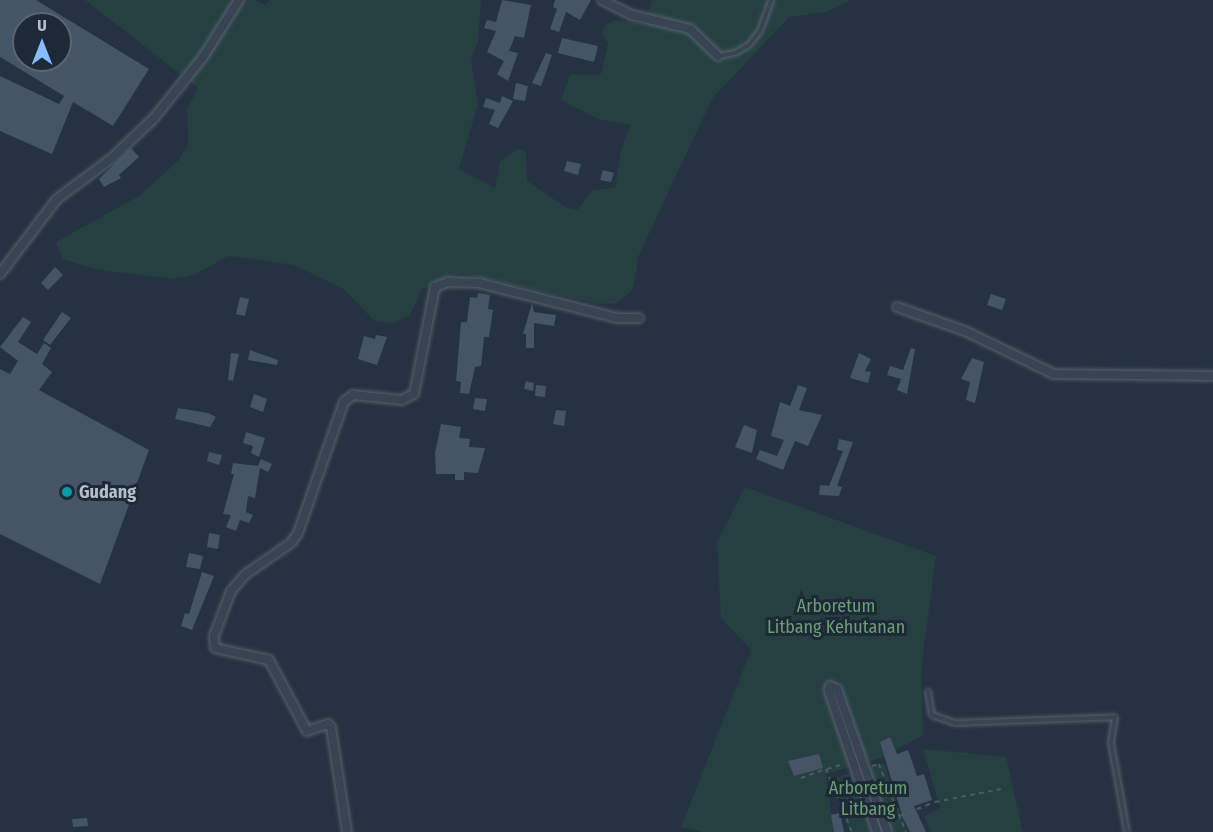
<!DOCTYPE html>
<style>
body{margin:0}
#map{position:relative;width:1213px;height:832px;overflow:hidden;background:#243241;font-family:"Fira Sans Condensed",sans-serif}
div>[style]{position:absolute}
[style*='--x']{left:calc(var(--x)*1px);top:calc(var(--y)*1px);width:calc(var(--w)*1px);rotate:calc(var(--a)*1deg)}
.green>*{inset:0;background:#264042}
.building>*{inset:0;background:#455566}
.path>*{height:1.5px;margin-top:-0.75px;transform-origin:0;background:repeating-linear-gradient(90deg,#445d5f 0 4.5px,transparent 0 9px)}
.roads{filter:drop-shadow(0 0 2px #56626e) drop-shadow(0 0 2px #56626e)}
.service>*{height:4px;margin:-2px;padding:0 2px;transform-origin:2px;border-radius:2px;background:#384451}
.minor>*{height:8px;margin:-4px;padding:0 4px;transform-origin:4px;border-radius:4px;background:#384451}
.dots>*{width:16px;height:16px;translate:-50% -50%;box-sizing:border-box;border:3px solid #1d2936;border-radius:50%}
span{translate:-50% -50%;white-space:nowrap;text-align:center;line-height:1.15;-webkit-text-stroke:6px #1d2936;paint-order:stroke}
.poi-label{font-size:18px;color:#b5bfcb;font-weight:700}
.left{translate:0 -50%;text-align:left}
.park-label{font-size:18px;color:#6b9e74}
.north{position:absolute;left:12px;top:12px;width:60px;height:60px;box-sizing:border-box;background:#1d2936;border:2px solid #5a6572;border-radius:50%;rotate:0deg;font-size:16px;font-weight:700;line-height:24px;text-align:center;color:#b5bfcb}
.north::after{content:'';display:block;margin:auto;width:21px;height:27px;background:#88bbfe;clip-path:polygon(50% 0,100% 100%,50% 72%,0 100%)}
</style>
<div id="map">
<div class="green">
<i style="clip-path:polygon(85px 0,255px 0,265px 5px,269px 0,481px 0,478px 42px,471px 60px,478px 104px,459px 169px,495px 188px,500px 161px,518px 149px,526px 152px,527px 181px,567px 208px,577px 210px,593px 190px,615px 188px,621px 150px,631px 125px,598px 119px,561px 100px,570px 75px,601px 74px,608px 44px,602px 32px,607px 24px,616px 20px,644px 24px,652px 0,851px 0,826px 12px,789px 17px,712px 99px,639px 255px,632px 291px,617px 303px,599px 304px,460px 273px,422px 289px,410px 315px,394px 323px,374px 321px,344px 289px,294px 265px,228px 256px,194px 275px,175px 279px,100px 270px,62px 259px,56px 242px,139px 196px,179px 160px,188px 144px,187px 109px,198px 88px)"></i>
<i style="clip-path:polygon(745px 487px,936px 556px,921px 670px,923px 735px,880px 758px,826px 774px,834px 832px,702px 832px,681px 827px,751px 650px,721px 618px,717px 542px)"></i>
<i style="clip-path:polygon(923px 749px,1006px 757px,1023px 832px,931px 832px,924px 817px,940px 808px)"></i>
<i style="clip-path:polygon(884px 763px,907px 832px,850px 832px,834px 778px)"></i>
</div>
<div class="building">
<i style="clip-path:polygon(evenodd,0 0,36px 0,149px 69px,113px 126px,73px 102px,52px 154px,0 131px,0 76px,59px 104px,64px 96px,0 57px,0 0,24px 24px,60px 24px,60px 60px,24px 60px,24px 24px)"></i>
<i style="clip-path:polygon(502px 0,531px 5px,524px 38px,515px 36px,509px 51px,518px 53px,508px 81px,497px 74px,504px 61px,487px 52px,496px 31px,484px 28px,487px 20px,496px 22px)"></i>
<i style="clip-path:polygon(555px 0,591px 0,580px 20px,566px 12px,559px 32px,550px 29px,557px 9px,553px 7px)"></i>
<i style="clip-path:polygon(562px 38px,598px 46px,594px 62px,558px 53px)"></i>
<i style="clip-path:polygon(546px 53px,552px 55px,541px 86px,532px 83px)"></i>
<i style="clip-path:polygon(516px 83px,528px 86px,525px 101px,513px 99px)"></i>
<i style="clip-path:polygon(502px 96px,513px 101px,498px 128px,489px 124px,495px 110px,483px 107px,486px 98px,500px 103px)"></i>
<i style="clip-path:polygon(131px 148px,139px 157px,119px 175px,121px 178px,104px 187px,99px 179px)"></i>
<i style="clip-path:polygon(567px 161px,581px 164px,578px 175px,564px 171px)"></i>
<i style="clip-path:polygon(603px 170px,614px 173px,611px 182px,600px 180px)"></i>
<i style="clip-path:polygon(55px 267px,63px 275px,48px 290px,41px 283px)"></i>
<i style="clip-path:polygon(478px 293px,490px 295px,488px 309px,493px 310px,489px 337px,484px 337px,481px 366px,475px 367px,469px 394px,460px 393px,461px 382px,456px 381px,461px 322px,467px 322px,470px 297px,477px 298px)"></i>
<i style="clip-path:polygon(991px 294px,1006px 299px,1002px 310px,987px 305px)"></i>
<i style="clip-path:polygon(240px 297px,249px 299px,245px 316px,236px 314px)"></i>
<i style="clip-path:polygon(532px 303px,534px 312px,556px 315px,554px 326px,534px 323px,534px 348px,526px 348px,526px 334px,523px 334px)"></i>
<i style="clip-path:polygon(62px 312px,71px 318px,50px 345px,43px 340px)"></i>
<i style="clip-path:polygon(23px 317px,31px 322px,18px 342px,37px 354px,44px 343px,51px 348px,42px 364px,52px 372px,39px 390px,149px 450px,100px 584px,0 534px,0 369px,10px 374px,18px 361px,0 347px)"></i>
<i style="clip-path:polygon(376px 335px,387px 337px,377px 365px,358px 359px,364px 336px,375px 339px)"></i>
<i style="clip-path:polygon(911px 348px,915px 349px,907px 394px,897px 390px,901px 379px,887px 375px,890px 366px,903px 370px)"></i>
<i style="clip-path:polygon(250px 350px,278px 360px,277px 365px,248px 360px)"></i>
<i style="clip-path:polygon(231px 353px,239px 354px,233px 381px,228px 380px)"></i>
<i style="clip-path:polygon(859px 353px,871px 359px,865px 371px,871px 372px,868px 383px,850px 378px)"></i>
<i style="clip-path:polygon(972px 358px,984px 362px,975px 403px,966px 400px,970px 382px,961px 379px)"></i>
<i style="clip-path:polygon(526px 381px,534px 383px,533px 391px,524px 389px)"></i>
<i style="clip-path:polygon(536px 385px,546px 386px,545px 397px,535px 396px)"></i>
<i style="clip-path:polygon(798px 385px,807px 388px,799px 410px,822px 415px,808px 446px,795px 441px,783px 470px,756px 459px,760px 450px,777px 456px,784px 440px,771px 436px,780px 402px,790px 406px)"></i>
<i style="clip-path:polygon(254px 394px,267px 399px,263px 412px,250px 407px)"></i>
<i style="clip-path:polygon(475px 398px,487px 399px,485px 411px,473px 409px)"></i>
<i style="clip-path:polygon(178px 408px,208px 413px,216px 417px,210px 427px,175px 419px)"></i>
<i style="clip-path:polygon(556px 410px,566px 411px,564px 426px,553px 424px)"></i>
<i style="clip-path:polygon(441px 424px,461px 427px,459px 438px,470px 439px,469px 447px,485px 448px,478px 473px,464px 472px,464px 480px,455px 480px,455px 474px,436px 474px,435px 453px)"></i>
<i style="clip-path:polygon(744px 425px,757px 430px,752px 453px,735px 447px)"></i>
<i style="clip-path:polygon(246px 432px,265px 438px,259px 457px,251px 453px,253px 446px,243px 443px)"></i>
<i style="clip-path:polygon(839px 439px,853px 442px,837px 486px,842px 487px,839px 496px,819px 495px,820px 485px,829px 486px,843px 451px,837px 450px)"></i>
<i style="clip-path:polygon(209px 452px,222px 455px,219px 465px,207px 461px)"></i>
<i style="clip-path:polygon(261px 459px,272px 464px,268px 472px,260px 468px,255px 498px,248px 496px,246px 512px,253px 515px,249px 523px,240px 520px,236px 531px,226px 527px,231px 515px,223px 514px,234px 474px,231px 474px,233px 463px,258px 466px)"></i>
<i style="clip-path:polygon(209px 533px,220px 535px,218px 549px,207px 547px)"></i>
<i style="clip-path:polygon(189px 553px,203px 556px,200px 569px,186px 567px)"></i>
<i style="clip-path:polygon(202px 572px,214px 576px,192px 630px,181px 626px,185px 613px,189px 614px)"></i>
<i style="clip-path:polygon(890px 737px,897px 754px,908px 750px,917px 776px,924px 774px,932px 800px,914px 806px,926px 832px,910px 832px,903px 818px,880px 742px)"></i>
<i style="clip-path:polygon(819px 754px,823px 768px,794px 776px,788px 761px)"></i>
<i style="clip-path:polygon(840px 813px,844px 832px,834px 832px,831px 815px)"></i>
<i style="clip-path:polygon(87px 818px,88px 826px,73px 827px,72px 819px)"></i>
</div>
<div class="path">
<i style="--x:872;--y:766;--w:7;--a:-16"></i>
<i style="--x:879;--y:764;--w:73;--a:68.3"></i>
<i style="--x:827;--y:769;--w:17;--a:-17"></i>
<i style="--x:801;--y:778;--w:27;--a:-20"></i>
<i style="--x:826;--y:769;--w:68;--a:67.6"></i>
<i style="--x:892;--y:819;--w:46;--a:-21.6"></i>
<i style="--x:935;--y:802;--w:67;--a:-11.1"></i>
</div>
<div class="roads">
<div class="service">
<i style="--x:719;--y:56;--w:16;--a:-11"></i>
<i style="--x:735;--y:53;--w:16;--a:-30"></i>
<i style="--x:749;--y:45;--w:18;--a:-52"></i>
<i style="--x:760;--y:31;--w:33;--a:-70"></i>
<i style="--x:928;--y:691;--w:24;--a:81"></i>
<i style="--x:932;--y:715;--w:24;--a:19"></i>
<i style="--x:955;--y:723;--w:160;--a:-2.1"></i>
<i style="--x:1115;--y:717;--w:26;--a:99"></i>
<i style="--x:1111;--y:743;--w:90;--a:79.8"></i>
</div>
<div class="minor">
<i style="--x:602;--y:0;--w:34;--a:27"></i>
<i style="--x:632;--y:15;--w:60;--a:13.6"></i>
<i style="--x:690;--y:29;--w:39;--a:44"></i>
<i style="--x:0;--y:274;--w:94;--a:-52.8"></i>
<i style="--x:57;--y:199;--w:69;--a:-36.7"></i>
<i style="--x:112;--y:158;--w:58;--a:-43.6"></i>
<i style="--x:154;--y:118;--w:78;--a:-51.2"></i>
<i style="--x:203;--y:57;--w:67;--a:-57.7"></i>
<i style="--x:897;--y:307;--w:72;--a:19.4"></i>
<i style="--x:965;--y:331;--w:99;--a:25.8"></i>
<i style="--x:1054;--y:374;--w:159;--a:0.7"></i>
<i style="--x:347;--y:832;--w:106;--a:-98.7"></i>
<i style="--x:331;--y:727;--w:4;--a:-135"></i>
<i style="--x:328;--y:724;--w:22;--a:162"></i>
<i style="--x:307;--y:731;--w:81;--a:-118.2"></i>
<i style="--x:269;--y:660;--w:55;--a:-167.5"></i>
<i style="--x:215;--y:648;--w:12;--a:-95"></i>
<i style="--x:214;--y:636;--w:48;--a:-69.3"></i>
<i style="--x:231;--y:591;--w:23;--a:-49"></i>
<i style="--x:246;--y:574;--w:55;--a:-34.6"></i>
<i style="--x:291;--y:543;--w:12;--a:-55"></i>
<i style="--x:298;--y:533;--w:139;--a:-70.7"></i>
<i style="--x:344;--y:402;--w:11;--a:-38"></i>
<i style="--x:353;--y:395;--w:49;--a:5.8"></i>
<i style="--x:402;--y:400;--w:13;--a:-27"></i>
<i style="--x:414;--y:394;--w:109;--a:-78.9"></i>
<i style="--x:435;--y:287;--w:14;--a:-21"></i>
<i style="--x:448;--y:282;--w:31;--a:2"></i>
<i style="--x:479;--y:283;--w:142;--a:14.2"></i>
<i style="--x:617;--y:318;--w:22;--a:0"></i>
<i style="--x:877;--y:832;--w:149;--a:-108.8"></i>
<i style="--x:829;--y:691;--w:5;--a:-79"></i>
<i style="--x:830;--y:686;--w:8;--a:23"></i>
<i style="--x:837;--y:689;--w:151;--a:70.7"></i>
</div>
</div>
<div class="dots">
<i style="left:67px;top:492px;background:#0f9aa8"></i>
</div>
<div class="poi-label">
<span class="left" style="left:79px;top:492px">Gudang</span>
</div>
<div class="park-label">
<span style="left:836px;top:617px">Arboretum<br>Litbang Kehutanan</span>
<span style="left:868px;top:799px">Arboretum<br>Litbang</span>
</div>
<div class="north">U</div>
</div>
